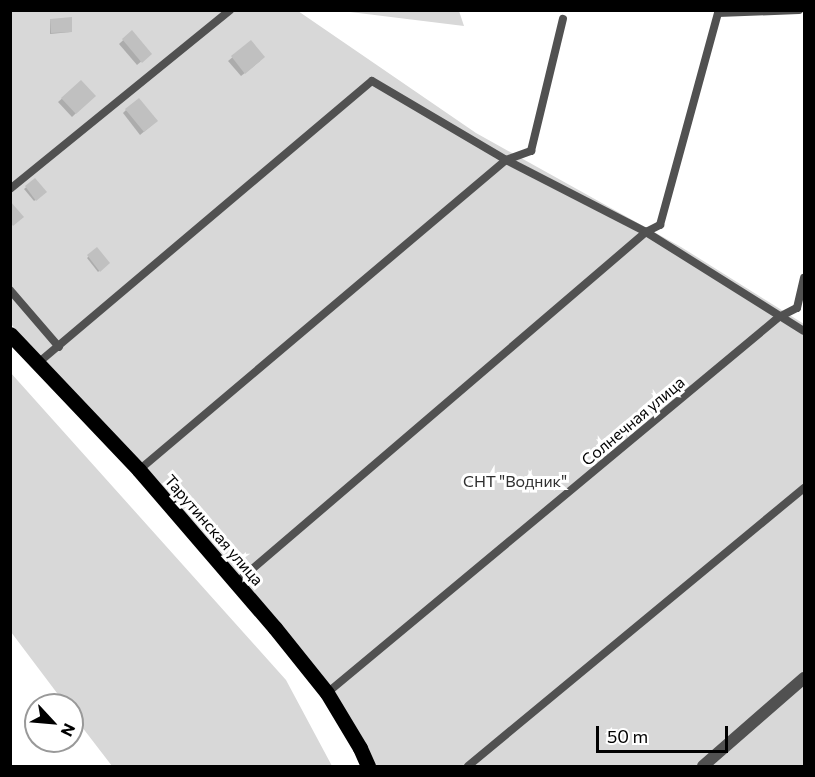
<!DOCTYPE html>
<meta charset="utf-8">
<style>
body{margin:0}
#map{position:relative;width:815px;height:777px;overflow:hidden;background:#fff;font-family:Commissioner,sans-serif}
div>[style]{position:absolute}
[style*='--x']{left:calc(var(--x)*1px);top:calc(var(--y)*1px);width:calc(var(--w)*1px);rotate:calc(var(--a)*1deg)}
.green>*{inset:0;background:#d8d8d8}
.shadow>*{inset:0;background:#0003}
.building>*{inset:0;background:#c0c0c0}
.lane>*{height:8px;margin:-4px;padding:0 4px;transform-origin:4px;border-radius:4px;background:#515151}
.street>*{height:12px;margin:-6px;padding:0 6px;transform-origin:6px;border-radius:6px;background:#515151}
.primary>*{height:15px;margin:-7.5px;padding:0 7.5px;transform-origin:7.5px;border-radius:7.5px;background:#000}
span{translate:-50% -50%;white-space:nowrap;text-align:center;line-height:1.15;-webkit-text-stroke:6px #fff;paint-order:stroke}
.street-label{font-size:16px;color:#000}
.park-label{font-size:16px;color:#2f2f2f}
.frame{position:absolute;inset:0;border:12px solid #000;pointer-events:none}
.north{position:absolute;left:24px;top:693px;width:60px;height:60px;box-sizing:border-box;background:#fff;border:2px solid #999;border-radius:50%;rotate:116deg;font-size:16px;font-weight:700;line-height:24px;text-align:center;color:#000}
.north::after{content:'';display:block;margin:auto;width:21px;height:27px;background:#000;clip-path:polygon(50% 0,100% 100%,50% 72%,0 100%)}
.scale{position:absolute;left:596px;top:726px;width:132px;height:27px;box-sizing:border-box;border:3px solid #000;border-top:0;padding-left:8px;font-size:18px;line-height:21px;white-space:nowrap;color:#000;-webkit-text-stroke:4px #fff;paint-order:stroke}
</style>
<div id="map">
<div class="green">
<i style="clip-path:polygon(10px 11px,298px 11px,476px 133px,681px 247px,804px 324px,804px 766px,368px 766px,360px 748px,236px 583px,11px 324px)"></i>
<i style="clip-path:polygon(342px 11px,459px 11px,464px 26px)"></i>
<i style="clip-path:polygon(10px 372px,286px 680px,332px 766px,112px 766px,72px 714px,72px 705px,66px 705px,11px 632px)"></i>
</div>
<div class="shadow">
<i style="clip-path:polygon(50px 20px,71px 32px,50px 34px)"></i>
<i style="clip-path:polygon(132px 32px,150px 54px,137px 65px,119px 44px)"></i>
<i style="clip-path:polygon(251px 42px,260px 61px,241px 76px,228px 61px)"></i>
<i style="clip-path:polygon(81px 82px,94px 96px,72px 117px,58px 102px)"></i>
<i style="clip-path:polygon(126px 110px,152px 125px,140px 135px,123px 113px)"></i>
<i style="clip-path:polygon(35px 180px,45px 192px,34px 201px,24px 189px)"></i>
<i style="clip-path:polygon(97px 249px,108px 263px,98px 272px,87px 258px)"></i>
</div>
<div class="building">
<i style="clip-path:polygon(72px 17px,72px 32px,51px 33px,50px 19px)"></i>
<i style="clip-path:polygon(132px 30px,152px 54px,142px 63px,122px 39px)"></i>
<i style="clip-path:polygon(251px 40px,265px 57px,245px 74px,231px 56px)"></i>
<i style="clip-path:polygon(81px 80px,96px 96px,76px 114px,61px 98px)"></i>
<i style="clip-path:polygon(139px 98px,158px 121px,144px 132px,125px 109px)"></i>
<i style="clip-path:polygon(35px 178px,47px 192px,36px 201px,25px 186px)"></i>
<i style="clip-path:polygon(10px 201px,24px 217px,13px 226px,10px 222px)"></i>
<i style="clip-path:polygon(97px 247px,110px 263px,100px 272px,87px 255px)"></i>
</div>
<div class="lane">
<i style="--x:10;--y:189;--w:284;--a:-39.1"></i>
<i style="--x:10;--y:290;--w:75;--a:49.3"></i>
<i style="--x:38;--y:363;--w:437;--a:-40.2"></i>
<i style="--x:372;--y:81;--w:156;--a:30.5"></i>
<i style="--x:506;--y:160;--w:157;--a:27.2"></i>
<i style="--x:646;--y:232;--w:186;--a:32.1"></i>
<i style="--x:139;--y:470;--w:480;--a:-40.2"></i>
<i style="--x:506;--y:160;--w:27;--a:-20"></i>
<i style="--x:531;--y:151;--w:136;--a:-76.4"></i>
<i style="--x:236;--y:583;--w:540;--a:-40.57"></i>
<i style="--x:646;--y:232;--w:16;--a:-27"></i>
<i style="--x:660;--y:225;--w:220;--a:-74.7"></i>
<i style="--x:718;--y:13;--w:81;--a:-2.1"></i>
<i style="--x:327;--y:693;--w:588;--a:-39.76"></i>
<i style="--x:779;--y:317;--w:20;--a:-27"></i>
<i style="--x:797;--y:308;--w:31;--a:-77"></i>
<i style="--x:468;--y:766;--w:436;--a:-39.6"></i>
</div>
<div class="street">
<i style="--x:703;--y:766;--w:134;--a:-41.1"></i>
</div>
<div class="primary">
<i style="--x:10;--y:334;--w:187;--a:46.5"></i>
<i style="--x:139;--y:470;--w:208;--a:49.3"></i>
<i style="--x:275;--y:628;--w:83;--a:51.3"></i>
<i style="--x:327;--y:693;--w:64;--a:59"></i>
<i style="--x:360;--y:748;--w:20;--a:66"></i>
</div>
<div class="street-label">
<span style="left:633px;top:421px;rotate:-40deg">Солнечная улица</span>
<span style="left:214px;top:530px;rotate:49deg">Тарутинская улица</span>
</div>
<div class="park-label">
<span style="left:515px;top:481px">СНТ "Водник"</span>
</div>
<div class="frame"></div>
<div class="north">N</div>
<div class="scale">50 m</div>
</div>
